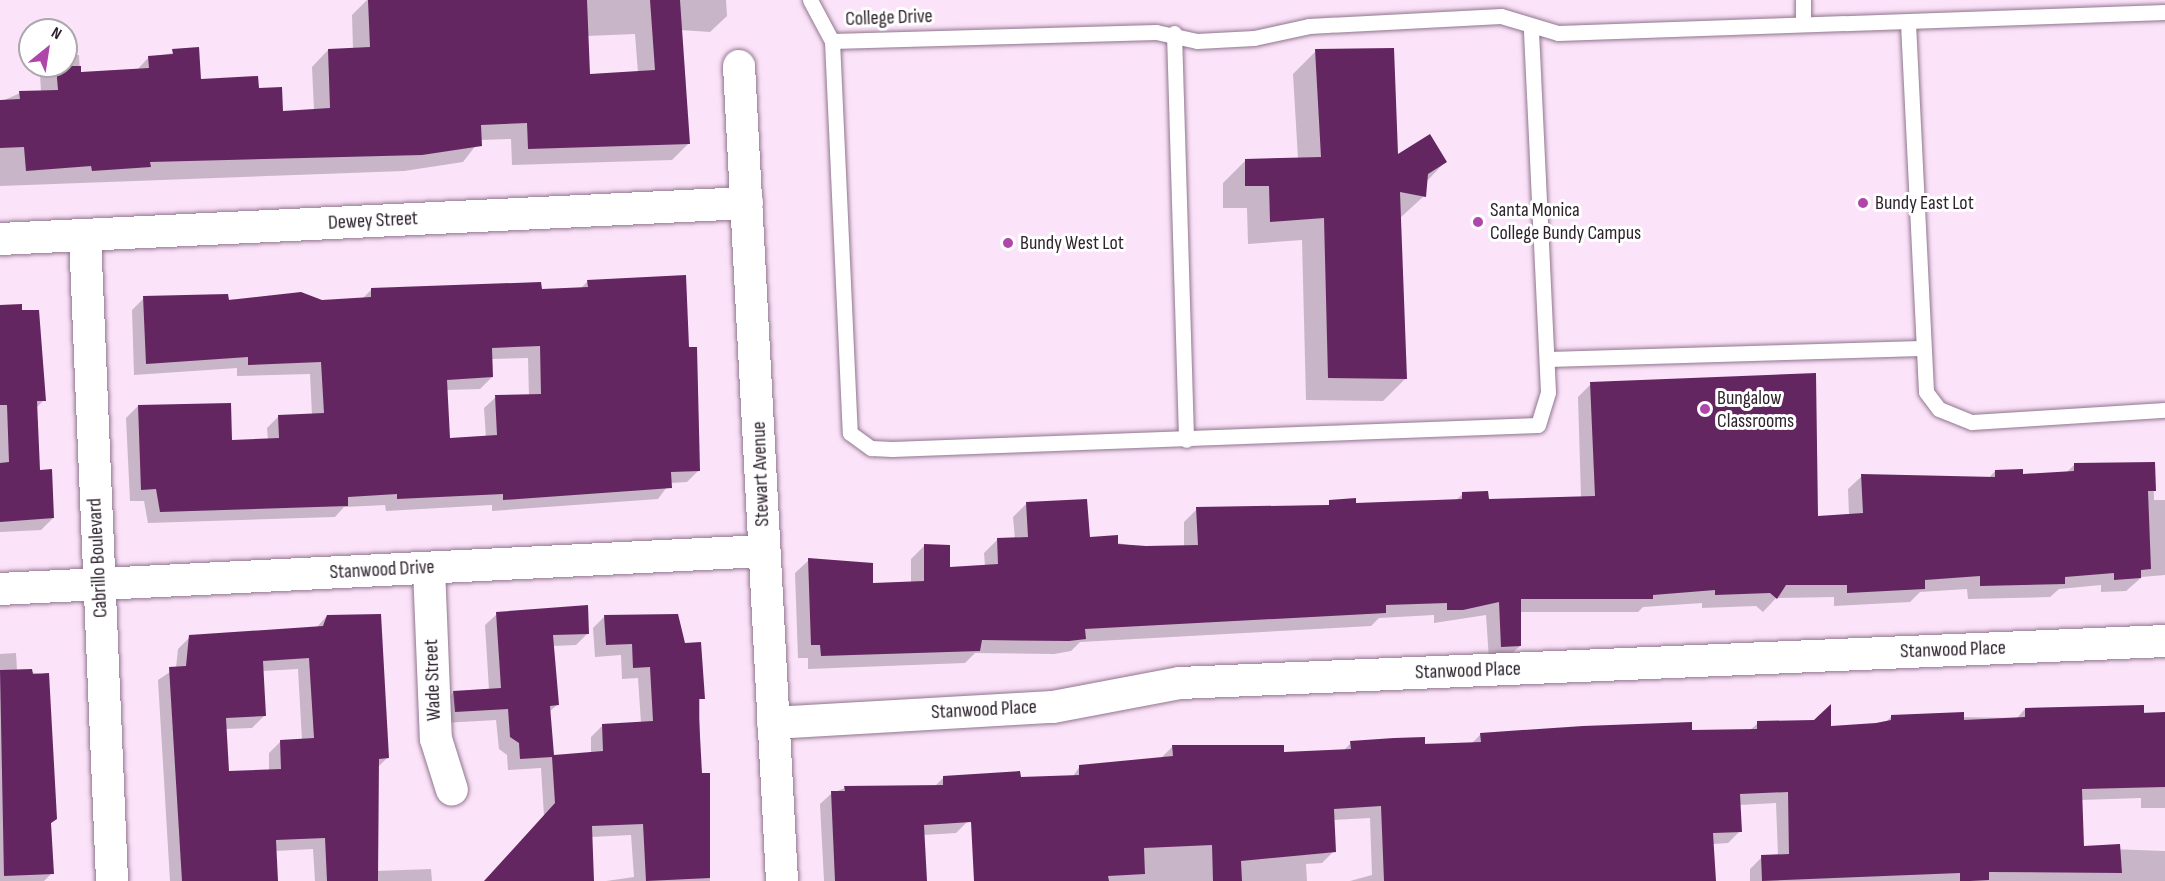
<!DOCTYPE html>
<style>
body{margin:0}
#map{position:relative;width:2165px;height:881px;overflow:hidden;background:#fbe3f9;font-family:"Sofia Sans Condensed",sans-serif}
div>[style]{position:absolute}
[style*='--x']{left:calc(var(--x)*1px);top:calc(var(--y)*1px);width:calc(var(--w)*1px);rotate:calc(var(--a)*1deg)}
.shadow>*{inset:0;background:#0003}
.building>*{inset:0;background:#642661}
.roads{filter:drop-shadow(0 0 2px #90758e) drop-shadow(0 0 2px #90758e)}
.service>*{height:15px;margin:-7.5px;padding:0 7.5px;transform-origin:7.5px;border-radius:7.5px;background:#fff}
.minor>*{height:32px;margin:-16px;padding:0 16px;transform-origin:16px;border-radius:16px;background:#fff}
.dots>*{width:16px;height:16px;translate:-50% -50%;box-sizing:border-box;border:3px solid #fff;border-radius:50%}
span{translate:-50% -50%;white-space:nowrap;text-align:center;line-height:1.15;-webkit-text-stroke:6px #fff;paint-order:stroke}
.street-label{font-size:20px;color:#2e232d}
.poi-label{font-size:20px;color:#2e232d}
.left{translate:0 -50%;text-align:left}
.north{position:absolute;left:18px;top:18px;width:60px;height:60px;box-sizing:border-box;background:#fff;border:2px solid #aba7ab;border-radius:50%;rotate:30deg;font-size:16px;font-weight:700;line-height:24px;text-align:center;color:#2e232d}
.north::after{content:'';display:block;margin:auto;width:21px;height:27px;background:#af47aa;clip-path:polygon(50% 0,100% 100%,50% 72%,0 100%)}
</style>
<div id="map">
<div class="shadow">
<i style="clip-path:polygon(evenodd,367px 0,726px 0,727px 16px,710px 32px,680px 30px,689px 143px,672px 160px,512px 165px,511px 139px,480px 140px,463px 162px,404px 171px,0 186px,0 102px,20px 93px,41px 92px,40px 73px,46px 66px,66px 66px,66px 56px,79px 55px,80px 74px,136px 71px,149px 57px,198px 49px,199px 81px,258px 90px,281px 112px,314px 110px,312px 67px,328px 50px,353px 49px,352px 15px,367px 0,635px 34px,638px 73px,589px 75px,587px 36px,635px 34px)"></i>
<i style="clip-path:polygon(1316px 51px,1397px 157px,1445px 162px,1426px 182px,1424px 196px,1400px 218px,1406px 378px,1383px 401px,1306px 400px,1302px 240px,1248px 244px,1247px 208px,1223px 208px,1223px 183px,1245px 161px,1298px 159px,1293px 74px)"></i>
<i style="clip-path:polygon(evenodd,588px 281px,687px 349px,699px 470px,687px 482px,670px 483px,658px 499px,492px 511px,492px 505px,386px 511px,385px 505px,344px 507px,335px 517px,148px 523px,144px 501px,130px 501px,126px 418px,138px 406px,231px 441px,268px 440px,267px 428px,279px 416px,312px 415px,310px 374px,237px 376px,237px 368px,134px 375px,132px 310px,144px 298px,322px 301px,362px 299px,371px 290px,540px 291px,580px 289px,588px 281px,528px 358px,529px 396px,496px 397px,484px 408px,486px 438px,448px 440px,446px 390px,480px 389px,492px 377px,491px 359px,528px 358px)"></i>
<i style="clip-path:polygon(0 306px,44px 400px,35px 409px,38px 471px,53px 518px,41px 530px,0 532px)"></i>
<i style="clip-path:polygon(1591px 384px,1816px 517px,1849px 515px,1848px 489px,1862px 476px,1989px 478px,1995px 471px,2021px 475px,2066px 473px,2075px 464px,2153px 463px,2154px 500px,2165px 500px,2165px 575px,2142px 577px,2126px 591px,2101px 592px,2101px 585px,2059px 589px,2050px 597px,1968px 599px,1967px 589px,1920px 592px,1910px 602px,1834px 606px,1834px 597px,1776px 598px,1763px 612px,1756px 606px,1702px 608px,1702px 603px,1643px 607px,1638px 612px,1519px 612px,1520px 646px,1506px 659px,1489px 660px,1486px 615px,1434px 623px,1434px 615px,1379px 618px,1371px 626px,1080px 642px,1071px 651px,1054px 654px,975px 653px,965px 663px,808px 669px,808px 658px,798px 658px,795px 573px,809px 560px,872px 585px,911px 583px,911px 559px,925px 545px,949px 568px,985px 566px,984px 553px,998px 539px,1015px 539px,1013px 517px,1027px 503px,1089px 538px,1146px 548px,1184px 546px,1184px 522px,1197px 509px,1455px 501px,1463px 494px,1487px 500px,1581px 497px,1578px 397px)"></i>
<i style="clip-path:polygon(497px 614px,588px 633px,576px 645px,552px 646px,557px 705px,549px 712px,552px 757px,591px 754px,591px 737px,603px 725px,641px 723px,638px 678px,622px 679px,621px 655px,595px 657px,593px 628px,605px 616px,684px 644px,700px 643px,700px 775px,708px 774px,710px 881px,606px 881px,634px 877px,631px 835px,591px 837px,590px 881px,485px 881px,544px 816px,541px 768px,508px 770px,507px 755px,499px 749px,496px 720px,443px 723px,442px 704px,454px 692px,489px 690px,485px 625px)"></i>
<i style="clip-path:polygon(evenodd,327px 616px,388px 757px,378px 767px,376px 871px,431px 869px,432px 881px,315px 881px,313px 849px,275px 851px,275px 881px,170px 881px,158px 680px,176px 668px,178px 649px,190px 637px,316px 628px,327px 616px,298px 669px,302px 740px,281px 741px,269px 753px,269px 771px,227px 773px,225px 729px,252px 728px,264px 716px,262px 671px,298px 669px)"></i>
<i style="clip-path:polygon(16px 653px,17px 670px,48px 675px,55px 819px,49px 825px,52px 873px,44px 881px,0 881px,0 654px)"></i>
<i style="clip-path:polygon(2025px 709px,2165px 713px,2165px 808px,2141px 808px,2141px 798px,2080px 800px,2082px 848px,2165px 851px,2165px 881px,1750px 881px,1750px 869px,1762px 857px,1778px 856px,1776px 803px,1739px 805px,1740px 831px,1728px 843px,1713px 844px,1714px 881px,1350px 881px,1372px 875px,1370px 818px,1333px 820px,1334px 851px,1322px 863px,1306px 864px,1307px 881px,1002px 881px,1080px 766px,1161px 758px,1173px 746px,1282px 754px,1343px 751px,1351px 743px,1471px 744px,1481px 734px,1749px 731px,1758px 723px,1829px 727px,1885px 723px,1892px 716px,2017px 718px)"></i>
<i style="clip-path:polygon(944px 777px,968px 821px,956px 833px,923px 835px,925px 881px,824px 881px,820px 804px,832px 793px,845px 788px,935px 786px)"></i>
</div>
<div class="building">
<i style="clip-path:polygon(368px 0,587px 0,590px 74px,655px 70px,650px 0,680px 0,690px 144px,528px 149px,527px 123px,481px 125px,482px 146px,422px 155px,150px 162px,151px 167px,92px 171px,91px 166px,26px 171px,24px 147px,0 148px,0 100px,20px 99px,19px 91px,58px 90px,56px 66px,81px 66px,81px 72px,149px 68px,148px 56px,173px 54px,172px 49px,199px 47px,201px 79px,258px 76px,259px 88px,282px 87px,283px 111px,330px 108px,328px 49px,370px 47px)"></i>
<i style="clip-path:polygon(1394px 48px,1398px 154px,1430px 134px,1447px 162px,1428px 174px,1426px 197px,1400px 192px,1407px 379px,1328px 378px,1324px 218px,1270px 222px,1269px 186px,1245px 186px,1245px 159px,1321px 157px,1315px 49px)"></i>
<i style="clip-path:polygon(evenodd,686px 275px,689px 347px,697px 347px,700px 471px,671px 472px,672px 488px,503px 500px,503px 494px,397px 499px,397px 494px,348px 497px,348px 506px,160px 512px,156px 489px,141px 490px,138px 405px,231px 403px,232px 440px,279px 438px,278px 415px,324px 413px,321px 362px,248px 365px,248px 357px,146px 364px,143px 296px,228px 294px,229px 300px,301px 292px,322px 300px,371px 297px,371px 288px,541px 282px,542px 289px,588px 287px,587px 280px,686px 275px,540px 346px,541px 394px,495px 395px,497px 435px,450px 438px,447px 380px,493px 377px,492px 348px,540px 346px)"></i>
<i style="clip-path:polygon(22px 304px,22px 310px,39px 310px,46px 401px,37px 401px,40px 470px,52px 469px,54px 518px,0 522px,0 463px,9px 462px,7px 405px,0 405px,0 305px)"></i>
<i style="clip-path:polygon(1816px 373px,1818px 516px,1863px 513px,1861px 474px,1995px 477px,1995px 470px,2023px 469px,2023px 474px,2074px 471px,2074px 463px,2155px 462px,2156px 491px,2148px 491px,2151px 569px,2141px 570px,2141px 578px,2114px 580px,2114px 573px,2065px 577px,2065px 584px,1980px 586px,1980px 576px,1925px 580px,1925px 589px,1847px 593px,1847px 585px,1786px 585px,1777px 599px,1770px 593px,1715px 595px,1715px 590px,1653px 595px,1653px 599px,1521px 599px,1521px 646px,1501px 647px,1499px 602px,1463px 610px,1447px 610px,1447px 603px,1386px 605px,1386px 613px,1085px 629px,1086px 639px,1069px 641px,982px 640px,980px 651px,821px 656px,820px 645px,811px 645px,808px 558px,873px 563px,873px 583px,924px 581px,924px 544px,950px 545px,950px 567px,998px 564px,997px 538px,1028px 537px,1026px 502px,1087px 499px,1090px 537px,1118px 535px,1118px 544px,1146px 546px,1198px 545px,1196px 507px,1329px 505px,1329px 500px,1356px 498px,1356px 503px,1462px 499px,1462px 492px,1488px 491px,1489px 499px,1595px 496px,1590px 382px)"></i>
<i style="clip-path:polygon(588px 605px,589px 634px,553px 635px,559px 705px,550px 706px,554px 755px,603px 751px,602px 724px,653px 721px,650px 667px,633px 668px,632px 644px,606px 645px,604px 615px,678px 614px,685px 643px,701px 642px,705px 699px,699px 699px,699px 718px,702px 773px,710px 773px,710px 878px,646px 881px,643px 824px,592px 826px,594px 881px,484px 881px,555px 803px,552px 757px,520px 759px,519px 743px,510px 737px,508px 709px,455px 712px,453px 691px,501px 688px,496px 612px)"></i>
<i style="clip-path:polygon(evenodd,381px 614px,389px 758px,379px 759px,378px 881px,327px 881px,325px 838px,276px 840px,278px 881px,182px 881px,169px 667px,186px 666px,189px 635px,323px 626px,327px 615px,381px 614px,309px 658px,314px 738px,280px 740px,281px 769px,229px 771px,226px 718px,266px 716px,263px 661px,309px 658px)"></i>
<i style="clip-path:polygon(32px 669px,33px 674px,49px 673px,57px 819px,51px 823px,54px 874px,4px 876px,0 670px)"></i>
<i style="clip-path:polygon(1831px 704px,1831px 726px,1876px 723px,1891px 720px,1891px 715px,1964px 712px,1964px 720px,2025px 717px,2025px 708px,2144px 705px,2144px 713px,2165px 712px,2165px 787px,2082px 789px,2084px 846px,2120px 844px,2122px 873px,1989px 872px,1989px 880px,1970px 881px,1960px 881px,1960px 873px,1762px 881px,1761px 855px,1789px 854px,1788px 792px,1740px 794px,1742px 832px,1713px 833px,1716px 881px,1384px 881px,1381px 806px,1334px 809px,1336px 852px,1241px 861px,1242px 881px,1213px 881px,1212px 845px,1144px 848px,1145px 874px,1108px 876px,1109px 881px,974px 881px,971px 822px,924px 825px,927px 881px,835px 881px,831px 791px,845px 791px,844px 786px,943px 785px,943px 776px,1020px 771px,1021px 777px,1079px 775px,1079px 765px,1173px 756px,1172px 745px,1284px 745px,1284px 752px,1351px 749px,1350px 741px,1394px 738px,1425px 737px,1425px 744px,1481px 742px,1480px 733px,1583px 726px,1692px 722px,1692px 730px,1757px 729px,1757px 721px,1814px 720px)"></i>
</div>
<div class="roads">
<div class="service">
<i style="--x:810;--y:0;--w:47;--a:61.8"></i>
<i style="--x:832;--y:41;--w:392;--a:87.4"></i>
<i style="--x:850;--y:433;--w:26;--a:36"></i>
<i style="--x:871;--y:448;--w:21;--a:3"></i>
<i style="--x:892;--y:449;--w:646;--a:-2.13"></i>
<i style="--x:1538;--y:425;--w:34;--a:-73"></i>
<i style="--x:1548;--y:392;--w:366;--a:-92.7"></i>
<i style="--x:1803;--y:22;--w:22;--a:-90"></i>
<i style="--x:1908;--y:23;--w:369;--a:87.2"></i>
<i style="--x:1926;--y:392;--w:21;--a:53"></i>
<i style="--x:1939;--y:409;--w:35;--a:22"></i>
<i style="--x:1972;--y:422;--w:193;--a:-3.6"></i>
<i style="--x:1174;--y:33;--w:407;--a:88.3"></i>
<i style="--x:832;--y:41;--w:324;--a:-1.6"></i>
<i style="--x:1156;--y:32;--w:42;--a:12.4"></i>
<i style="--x:1197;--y:41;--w:57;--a:-3"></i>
<i style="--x:1254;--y:38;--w:56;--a:-12.3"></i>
<i style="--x:1309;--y:26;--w:192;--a:-3"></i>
<i style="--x:1501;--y:16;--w:59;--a:16.6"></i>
<i style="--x:1558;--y:33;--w:607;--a:-1.98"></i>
<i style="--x:1547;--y:359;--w:375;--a:-1.7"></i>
</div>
<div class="minor">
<i style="--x:739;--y:66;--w:816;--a:86.98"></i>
<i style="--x:85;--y:236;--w:646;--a:87.6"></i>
<i style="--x:0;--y:239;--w:748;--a:-2.76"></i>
<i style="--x:429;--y:568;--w:171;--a:87.7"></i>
<i style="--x:436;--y:739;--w:53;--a:72.6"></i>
<i style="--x:0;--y:589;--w:765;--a:-2.85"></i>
<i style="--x:773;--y:723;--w:280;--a:-3.3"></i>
<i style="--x:1053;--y:707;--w:129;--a:-10.7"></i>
<i style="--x:1180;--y:683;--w:986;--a:-2.44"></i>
</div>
</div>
<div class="dots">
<i style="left:1863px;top:203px;background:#af47aa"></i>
<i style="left:1478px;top:222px;background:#af47aa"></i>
<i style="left:1008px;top:243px;background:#af47aa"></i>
<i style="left:1705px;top:409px;background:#af47aa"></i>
</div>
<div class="street-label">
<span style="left:889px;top:18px;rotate:-2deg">College Drive</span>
<span style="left:373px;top:221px;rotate:-3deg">Dewey Street</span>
<span style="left:761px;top:474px;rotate:-92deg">Stewart Avenue</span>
<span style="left:98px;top:558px;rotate:-93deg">Cabrillo Boulevard</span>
<span style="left:382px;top:570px;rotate:-3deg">Stanwood Drive</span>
<span style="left:1953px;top:650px;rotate:-2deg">Stanwood Place</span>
<span style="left:1468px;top:671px;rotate:-2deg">Stanwood Place</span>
<span style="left:433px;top:680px;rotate:-92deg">Wade Street</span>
<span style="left:984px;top:710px;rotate:-3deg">Stanwood Place</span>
</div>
<div class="poi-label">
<span class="left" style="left:1875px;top:203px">Bundy East Lot</span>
<span class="left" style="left:1490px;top:222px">Santa Monica<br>College Bundy Campus</span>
<span class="left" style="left:1020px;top:243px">Bundy West Lot</span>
<span class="left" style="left:1717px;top:410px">Bungalow<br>Classrooms</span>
</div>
<div class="north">N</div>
</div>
